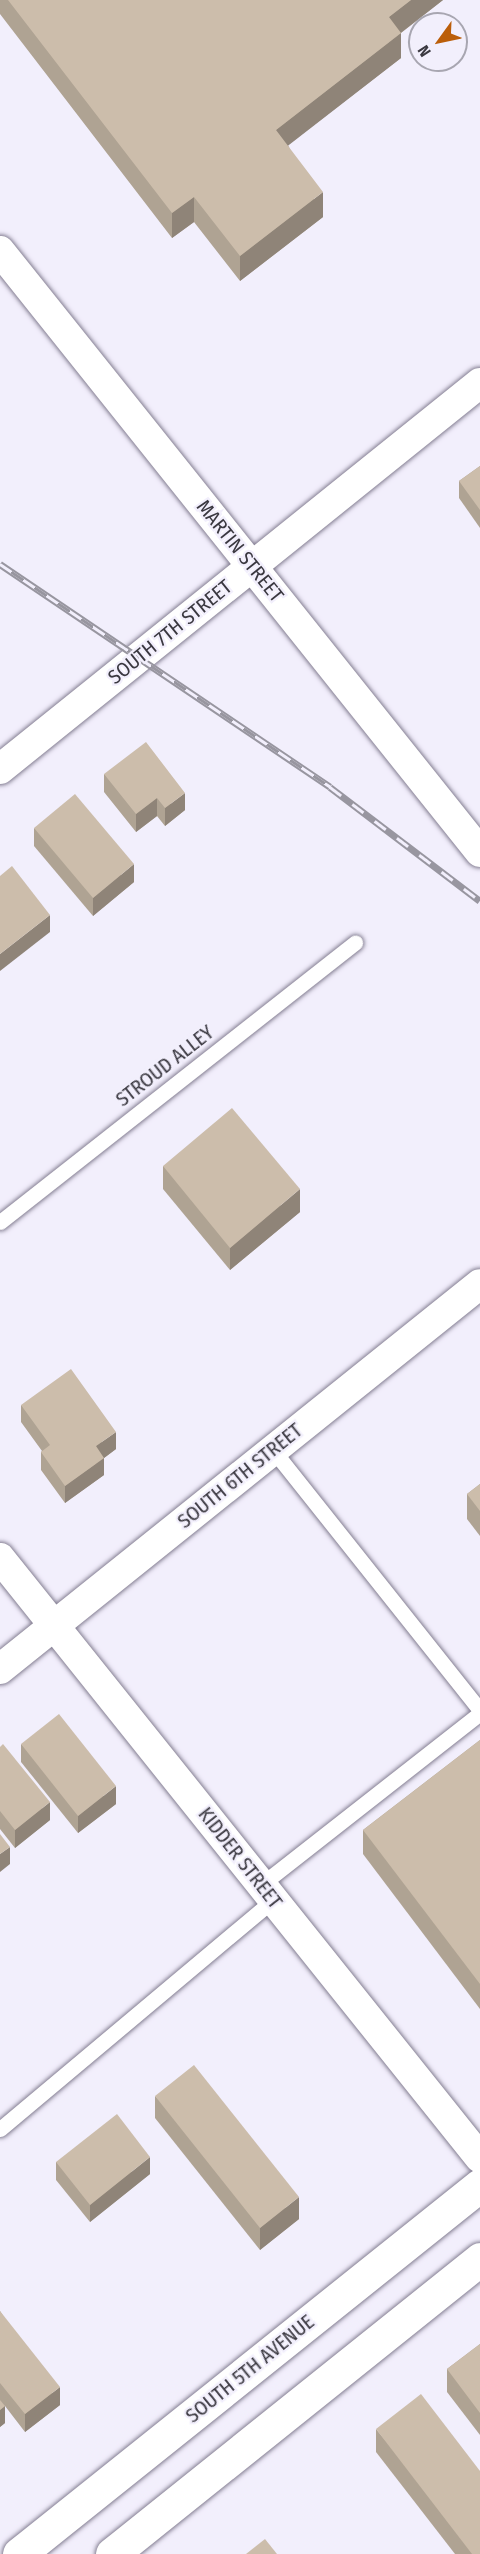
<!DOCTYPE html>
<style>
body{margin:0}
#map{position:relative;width:480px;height:2554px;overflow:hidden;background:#f2effc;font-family:"Fira Sans Condensed",sans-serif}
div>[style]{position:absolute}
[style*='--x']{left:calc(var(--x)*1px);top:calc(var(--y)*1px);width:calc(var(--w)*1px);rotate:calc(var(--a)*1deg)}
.roads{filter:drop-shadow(0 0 2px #847e92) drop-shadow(0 0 2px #847e92)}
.service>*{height:15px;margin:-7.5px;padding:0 7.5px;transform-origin:7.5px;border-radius:7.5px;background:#fff}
.minor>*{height:30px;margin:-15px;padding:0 15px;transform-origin:15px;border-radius:15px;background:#fff}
.tertiary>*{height:33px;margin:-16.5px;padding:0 16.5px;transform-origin:16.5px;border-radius:16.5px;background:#fff}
.rail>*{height:7px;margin-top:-3.5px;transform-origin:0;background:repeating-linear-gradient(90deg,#f2effc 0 14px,#9896a0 0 28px);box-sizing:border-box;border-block:2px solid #9896a0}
.wall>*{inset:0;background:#afa393}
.shaded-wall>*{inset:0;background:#8f8478}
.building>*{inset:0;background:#ccbdab}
span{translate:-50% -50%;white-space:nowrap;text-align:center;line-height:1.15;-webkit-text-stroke:4.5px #f2effc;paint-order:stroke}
.street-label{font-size:20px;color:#3a3840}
.north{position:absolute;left:408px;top:12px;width:60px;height:60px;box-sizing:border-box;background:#f2effc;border:2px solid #a8a6b1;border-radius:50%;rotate:237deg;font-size:16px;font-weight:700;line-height:24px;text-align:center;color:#3a3840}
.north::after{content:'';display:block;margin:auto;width:21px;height:27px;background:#bb5e0a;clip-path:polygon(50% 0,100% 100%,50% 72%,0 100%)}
</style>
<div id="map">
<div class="roads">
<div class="service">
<i style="--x:0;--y:1222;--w:452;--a:-38.2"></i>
<i style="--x:273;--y:1450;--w:332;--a:51.5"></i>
<i style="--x:262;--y:1884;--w:277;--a:-38.1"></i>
<i style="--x:0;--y:2129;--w:356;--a:-40"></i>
</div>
<div class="minor">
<i style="--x:0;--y:251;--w:769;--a:51.39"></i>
<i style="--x:0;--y:769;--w:616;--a:-38.81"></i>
<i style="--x:0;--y:1558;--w:768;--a:51.34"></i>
<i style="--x:0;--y:1669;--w:615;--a:-38.73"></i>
</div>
<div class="tertiary">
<i style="--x:19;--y:2554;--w:590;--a:-38.67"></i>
<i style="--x:112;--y:2554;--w:472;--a:-38.7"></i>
</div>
</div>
<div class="rail">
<i style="--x:0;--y:564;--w:398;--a:34"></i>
<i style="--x:330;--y:787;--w:188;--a:37.2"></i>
</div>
<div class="wall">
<i style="clip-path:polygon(0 0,443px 0,401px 33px,401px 58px,288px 145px,323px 217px,240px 281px,194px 222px,172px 238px,0 14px)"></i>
<i style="clip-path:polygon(480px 466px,480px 528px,459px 498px,459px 481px)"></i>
<i style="clip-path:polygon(104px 774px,185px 810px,165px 826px,157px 816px,136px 832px,104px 792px)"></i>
<i style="clip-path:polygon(34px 828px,134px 882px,93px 916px,34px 846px)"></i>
<i style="clip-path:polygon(163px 1166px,300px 1212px,230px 1270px,163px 1189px)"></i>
<i style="clip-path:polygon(21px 1405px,116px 1449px,104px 1458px,104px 1475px,65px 1503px,41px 1470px,41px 1452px,42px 1451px,21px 1422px)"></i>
<i style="clip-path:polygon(480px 1484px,480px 1536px,467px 1519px,467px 1494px)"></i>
<i style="clip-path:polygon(480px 1740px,480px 2009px,363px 1854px,363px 1830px)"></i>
<i style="clip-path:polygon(21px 1744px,116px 1804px,78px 1833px,21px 1762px)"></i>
<i style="clip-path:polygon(0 1747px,50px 1820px,15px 1848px,0 1829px)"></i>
<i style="clip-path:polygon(155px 2096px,299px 2219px,260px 2250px,155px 2118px)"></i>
<i style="clip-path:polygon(56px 2162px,150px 2174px,90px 2222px,56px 2180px)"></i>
<i style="clip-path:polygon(0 2311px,60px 2405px,25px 2432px,5px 2406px,5px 2423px,0 2427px)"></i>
<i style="clip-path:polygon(480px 2344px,480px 2435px,447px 2392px,447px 2369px)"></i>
<i style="clip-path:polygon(376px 2429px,480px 2554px,455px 2554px,376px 2452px)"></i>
</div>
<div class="shaded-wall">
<i style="clip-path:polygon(411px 0,443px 0,389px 42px,389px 17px)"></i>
<i style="clip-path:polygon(401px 33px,401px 58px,276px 155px,276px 130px)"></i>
<i style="clip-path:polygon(323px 192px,323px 217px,240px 281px,240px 256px)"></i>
<i style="clip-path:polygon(194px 197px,194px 222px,172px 238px,172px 213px)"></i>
<i style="clip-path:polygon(185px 793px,185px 810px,165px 826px,165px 808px)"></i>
<i style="clip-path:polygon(157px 798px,157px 816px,136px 832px,136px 814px)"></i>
<i style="clip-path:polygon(134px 864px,134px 882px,93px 916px,93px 898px)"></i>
<i style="clip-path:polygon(50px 915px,50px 932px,0 971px,0 954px)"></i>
<i style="clip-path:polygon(300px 1189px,300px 1212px,230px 1270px,230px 1248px)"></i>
<i style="clip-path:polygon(116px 1432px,116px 1449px,96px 1464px,96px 1446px)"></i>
<i style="clip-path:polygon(104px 1458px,104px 1475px,65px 1503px,65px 1486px)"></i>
<i style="clip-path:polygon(116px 1786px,116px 1804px,78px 1833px,78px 1816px)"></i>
<i style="clip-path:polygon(50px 1802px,50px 1820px,15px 1848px,15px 1830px)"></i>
<i style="clip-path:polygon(10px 1847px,10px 1864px,0 1872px,0 1854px)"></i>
<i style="clip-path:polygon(150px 2157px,150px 2174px,90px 2222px,90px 2205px)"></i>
<i style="clip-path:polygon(299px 2197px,299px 2219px,260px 2250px,260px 2228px)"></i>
<i style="clip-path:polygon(60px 2387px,60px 2405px,25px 2432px,25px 2414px)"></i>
<i style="clip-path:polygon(5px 2406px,5px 2423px,0 2427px,0 2410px)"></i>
</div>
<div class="building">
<i style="clip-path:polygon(8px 0,411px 0,389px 17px,401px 33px,276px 130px,323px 192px,240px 256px,194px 197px,172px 213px)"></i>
<i style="clip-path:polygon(480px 466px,480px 510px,459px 481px)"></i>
<i style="clip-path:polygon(146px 742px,185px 793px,165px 808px,157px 798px,136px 814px,104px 774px)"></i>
<i style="clip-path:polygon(75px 794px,134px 864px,93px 898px,34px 828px)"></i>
<i style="clip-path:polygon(12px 866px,50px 915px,0 954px,0 876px)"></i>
<i style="clip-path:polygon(232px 1108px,300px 1189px,230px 1248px,163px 1166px)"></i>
<i style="clip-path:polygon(71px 1369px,116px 1432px,96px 1446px,104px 1458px,65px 1486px,41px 1452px,50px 1445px,21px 1405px)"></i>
<i style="clip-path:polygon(480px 1484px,480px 1511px,467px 1494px)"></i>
<i style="clip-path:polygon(59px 1714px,116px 1786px,78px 1816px,21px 1744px)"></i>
<i style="clip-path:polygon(480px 1740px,480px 1984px,363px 1830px)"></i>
<i style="clip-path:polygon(3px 1744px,50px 1802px,15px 1830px,0 1811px,0 1747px)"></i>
<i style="clip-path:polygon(0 1834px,10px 1847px,0 1854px)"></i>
<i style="clip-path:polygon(194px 2065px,299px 2197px,260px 2228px,155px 2096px)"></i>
<i style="clip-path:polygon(117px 2114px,150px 2157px,90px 2205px,56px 2162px)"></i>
<i style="clip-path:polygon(0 2311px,60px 2387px,25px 2414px,0 2383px)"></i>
<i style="clip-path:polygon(480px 2344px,480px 2413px,447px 2369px)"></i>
<i style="clip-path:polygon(421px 2394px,480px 2471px,480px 2554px,472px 2554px,376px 2429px)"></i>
<i style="clip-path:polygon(0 2400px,5px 2406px,0 2410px)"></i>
<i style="clip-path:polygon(265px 2539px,277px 2554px,246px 2554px)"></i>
</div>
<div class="street-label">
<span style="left:240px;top:551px;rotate:51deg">MARTIN STREET</span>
<span style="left:170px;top:632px;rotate:-39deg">SOUTH 7TH STREET</span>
<span style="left:165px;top:1066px;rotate:-38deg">STROUD ALLEY</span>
<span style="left:240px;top:1476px;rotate:-39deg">SOUTH 6TH STREET</span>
<span style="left:240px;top:1858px;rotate:52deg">KIDDER STREET</span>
<span style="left:250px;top:2369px;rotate:-39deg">SOUTH 5TH AVENUE</span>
</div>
<div class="north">N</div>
</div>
